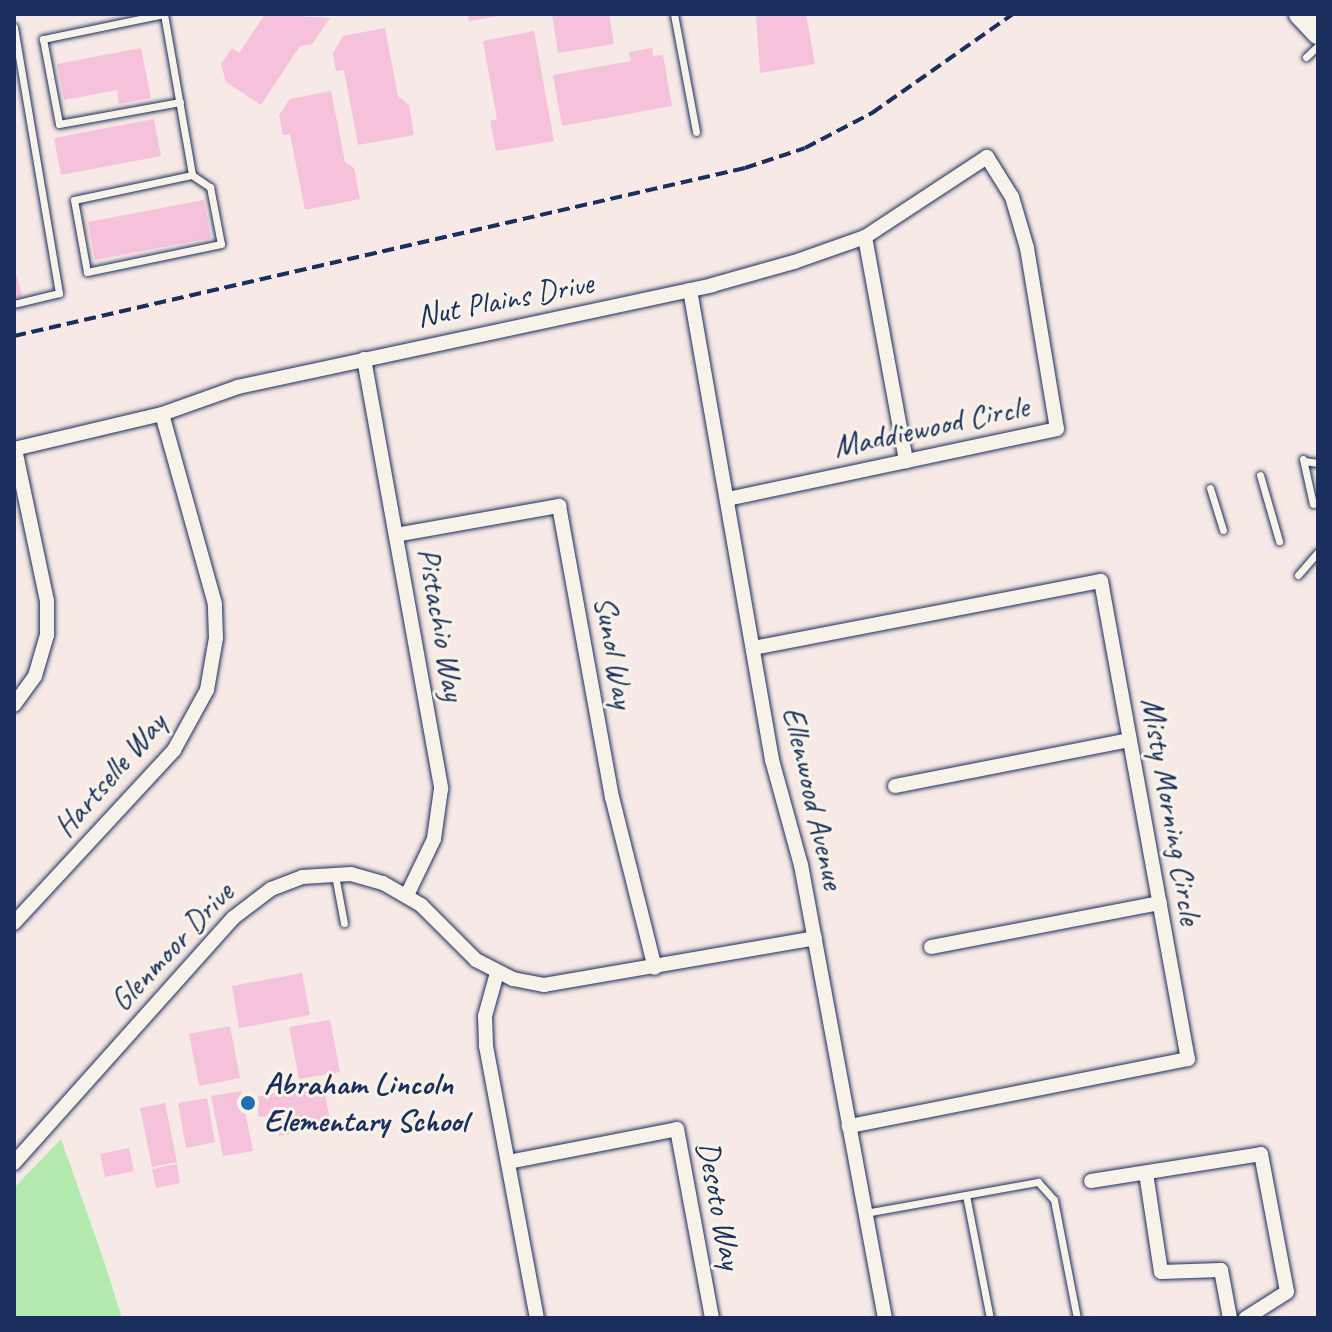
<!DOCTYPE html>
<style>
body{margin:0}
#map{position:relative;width:1332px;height:1332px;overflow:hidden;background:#f7e9e5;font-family:Caveat,sans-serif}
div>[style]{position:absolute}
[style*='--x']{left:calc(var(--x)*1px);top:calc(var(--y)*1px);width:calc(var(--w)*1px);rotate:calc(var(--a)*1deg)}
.green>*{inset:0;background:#b3ebae}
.building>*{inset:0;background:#f6c1db}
.roads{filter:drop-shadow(0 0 2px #1b2f5e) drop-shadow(0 0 2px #1b2f5e)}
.lane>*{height:7px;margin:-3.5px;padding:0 3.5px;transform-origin:3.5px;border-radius:3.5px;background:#f7f3e8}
.street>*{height:14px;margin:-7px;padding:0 7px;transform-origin:7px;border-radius:7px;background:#f7f3e8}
.secondary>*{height:22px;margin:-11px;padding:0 11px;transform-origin:11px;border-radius:11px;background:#f7f3e8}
.rail>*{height:4px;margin-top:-2px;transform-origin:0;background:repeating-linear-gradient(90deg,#1b2f5e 0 12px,transparent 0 18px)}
.dots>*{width:22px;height:22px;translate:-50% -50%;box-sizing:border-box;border:4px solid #f7f3e8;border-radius:50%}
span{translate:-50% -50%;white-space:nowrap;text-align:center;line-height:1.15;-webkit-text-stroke:6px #f7f3e8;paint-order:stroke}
.street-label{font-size:32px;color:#1b2f5e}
.poi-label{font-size:32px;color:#1b2f5e;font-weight:700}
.left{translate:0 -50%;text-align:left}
.frame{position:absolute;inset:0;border:16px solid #1b2f5e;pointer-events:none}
</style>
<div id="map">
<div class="green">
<i style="clip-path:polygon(61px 1139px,103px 1258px,122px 1318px,14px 1318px,14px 1188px)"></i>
</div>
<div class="building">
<i style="clip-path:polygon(265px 14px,330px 18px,312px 44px,300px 46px,261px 105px,226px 82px,221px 64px,232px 48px,239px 53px)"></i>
<i style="clip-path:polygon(468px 14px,499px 14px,499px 16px,469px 21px)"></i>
<i style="clip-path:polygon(552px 14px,609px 14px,614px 44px,558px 53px)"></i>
<i style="clip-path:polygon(756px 14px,806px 14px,815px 64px,760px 73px)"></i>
<i style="clip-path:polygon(385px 28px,398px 96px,409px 105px,414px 135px,358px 145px,344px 70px,336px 71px,333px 53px,343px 36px)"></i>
<i style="clip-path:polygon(534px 31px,554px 141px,496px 151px,490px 121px,497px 119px,483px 41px)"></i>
<i style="clip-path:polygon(141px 48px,151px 98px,119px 104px,117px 90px,64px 100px,57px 64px)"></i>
<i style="clip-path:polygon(652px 48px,653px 56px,663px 55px,672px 106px,562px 126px,553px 75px,631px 61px,629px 52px)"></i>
<i style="clip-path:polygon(331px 91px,345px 162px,354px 168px,360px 199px,305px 210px,290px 134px,283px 135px,279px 115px,290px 99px)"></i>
<i style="clip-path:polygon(154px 119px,161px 156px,61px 175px,54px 138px)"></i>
<i style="clip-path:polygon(204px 200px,211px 238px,95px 260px,88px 222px)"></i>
<i style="clip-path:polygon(14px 265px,22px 297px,14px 299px)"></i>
<i style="clip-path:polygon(302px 973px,310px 1015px,239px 1028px,232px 986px)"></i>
<i style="clip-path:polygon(330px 1020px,340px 1072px,299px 1079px,289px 1027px)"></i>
<i style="clip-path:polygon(230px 1026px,240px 1078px,199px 1086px,189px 1034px)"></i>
<i style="clip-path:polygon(323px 1084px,331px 1126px,279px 1136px,275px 1115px,259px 1117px,255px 1097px)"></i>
<i style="clip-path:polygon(241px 1091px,253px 1151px,223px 1156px,211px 1096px)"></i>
<i style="clip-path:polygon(207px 1098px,215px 1142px,186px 1148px,178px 1103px)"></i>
<i style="clip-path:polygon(165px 1103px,177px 1162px,152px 1167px,140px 1108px)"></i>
<i style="clip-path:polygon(129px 1148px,134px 1171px,105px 1177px,100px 1154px)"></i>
<i style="clip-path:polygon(177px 1164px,180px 1183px,156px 1188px,152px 1169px)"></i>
</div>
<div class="roads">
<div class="lane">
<i style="--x:164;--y:14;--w:163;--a:80.1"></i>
<i style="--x:192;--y:175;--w:22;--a:34"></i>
<i style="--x:210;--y:187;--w:58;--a:79.1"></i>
<i style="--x:221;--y:244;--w:137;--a:168.2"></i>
<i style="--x:87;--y:272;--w:73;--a:-100.2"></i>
<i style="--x:74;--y:200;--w:121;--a:-12"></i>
<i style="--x:164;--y:14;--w:124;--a:168.3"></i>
<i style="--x:43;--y:39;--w:86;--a:79.3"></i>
<i style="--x:59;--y:124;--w:123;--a:-10.3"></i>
<i style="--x:674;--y:14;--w:120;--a:79.4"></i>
<i style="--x:14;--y:27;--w:270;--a:80.4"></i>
<i style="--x:59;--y:293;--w:46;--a:166.3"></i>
<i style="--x:1306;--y:57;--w:16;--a:-43"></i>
<i style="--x:1303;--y:459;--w:46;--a:77.5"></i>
<i style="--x:1304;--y:461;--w:14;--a:8"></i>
<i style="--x:1260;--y:475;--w:69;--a:73.9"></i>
<i style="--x:1210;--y:488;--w:44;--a:72.8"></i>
<i style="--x:1298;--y:575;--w:30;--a:-49"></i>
<i style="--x:335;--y:875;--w:49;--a:79.4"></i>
<i style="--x:966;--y:1195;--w:125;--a:79"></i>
<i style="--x:865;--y:1213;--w:176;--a:-10.2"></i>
<i style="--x:1038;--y:1182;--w:24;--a:48"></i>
<i style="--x:1054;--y:1200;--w:120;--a:79"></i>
</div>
<div class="street">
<i style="--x:865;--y:237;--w:228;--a:79.6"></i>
<i style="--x:690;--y:290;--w:477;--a:80.1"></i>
<i style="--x:772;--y:760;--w:109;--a:74.6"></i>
<i style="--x:801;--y:865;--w:461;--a:79.5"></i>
<i style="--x:364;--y:359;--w:437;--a:79.8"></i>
<i style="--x:441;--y:789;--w:50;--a:98"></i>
<i style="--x:434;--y:839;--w:62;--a:115.7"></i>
<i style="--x:14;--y:449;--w:152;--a:-13.3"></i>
<i style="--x:162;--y:414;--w:81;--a:-19.6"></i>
<i style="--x:238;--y:387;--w:485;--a:-12.1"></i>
<i style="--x:712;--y:285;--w:85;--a:-15.7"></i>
<i style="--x:794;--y:262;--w:75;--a:-19.4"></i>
<i style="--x:865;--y:237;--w:146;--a:-33.3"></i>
<i style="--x:987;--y:157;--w:47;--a:58"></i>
<i style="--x:1012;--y:197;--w:53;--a:73.6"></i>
<i style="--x:1027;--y:248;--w:183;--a:80.6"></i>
<i style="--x:1057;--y:429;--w:337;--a:168"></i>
<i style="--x:396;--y:535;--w:166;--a:-10.1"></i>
<i style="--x:559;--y:506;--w:296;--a:79.7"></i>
<i style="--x:612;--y:797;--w:176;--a:75.9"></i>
<i style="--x:753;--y:648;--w:354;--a:-10.9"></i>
<i style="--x:1101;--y:581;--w:486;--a:79.7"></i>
<i style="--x:1188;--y:1059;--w:346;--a:168.8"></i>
<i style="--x:14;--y:705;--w:36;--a:-54"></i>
<i style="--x:35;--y:676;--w:43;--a:-73.7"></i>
<i style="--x:47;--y:635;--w:34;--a:-90"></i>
<i style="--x:47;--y:601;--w:155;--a:-101.9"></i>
<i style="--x:895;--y:786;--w:239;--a:-11.1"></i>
<i style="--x:14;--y:923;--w:236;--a:-47.2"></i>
<i style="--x:174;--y:750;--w:68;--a:-61.2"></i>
<i style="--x:207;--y:690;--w:53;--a:-80.2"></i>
<i style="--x:216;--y:638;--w:34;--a:-92"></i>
<i style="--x:215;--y:604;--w:197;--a:-105.6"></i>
<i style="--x:931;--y:947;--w:233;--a:-10.9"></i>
<i style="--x:497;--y:973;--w:45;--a:105.6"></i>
<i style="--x:485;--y:1016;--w:30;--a:88"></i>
<i style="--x:486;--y:1046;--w:277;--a:79.4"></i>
<i style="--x:508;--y:1162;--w:172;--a:-11"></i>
<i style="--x:677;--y:1129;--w:192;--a:79.5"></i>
<i style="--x:14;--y:1163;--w:329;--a:-48.2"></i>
<i style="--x:233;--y:918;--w:48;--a:-37.3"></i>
<i style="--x:271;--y:889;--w:33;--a:-21"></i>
<i style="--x:302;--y:877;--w:49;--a:-3.5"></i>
<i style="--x:351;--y:874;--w:33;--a:16"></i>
<i style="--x:383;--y:883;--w:44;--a:30.1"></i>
<i style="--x:421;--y:905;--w:78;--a:45"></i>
<i style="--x:476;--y:960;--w:42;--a:27.2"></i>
<i style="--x:513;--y:979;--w:32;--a:11"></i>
<i style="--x:544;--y:985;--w:275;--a:-9.8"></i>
<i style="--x:1146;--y:1173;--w:100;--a:81.4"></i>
<i style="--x:1161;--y:1272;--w:60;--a:-1.9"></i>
<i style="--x:1221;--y:1270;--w:49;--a:79.4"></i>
<i style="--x:1091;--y:1181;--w:172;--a:-9"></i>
<i style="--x:1261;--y:1154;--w:140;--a:79.3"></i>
<i style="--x:1287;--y:1292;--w:49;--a:147.6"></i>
</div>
<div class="secondary">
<i style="--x:1300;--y:14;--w:26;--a:47"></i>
</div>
</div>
<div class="rail">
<i style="--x:14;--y:336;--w:750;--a:-12.94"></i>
<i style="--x:745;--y:168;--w:63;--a:-18.4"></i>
<i style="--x:805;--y:148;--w:76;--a:-27.6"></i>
<i style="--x:872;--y:113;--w:172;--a:-35.1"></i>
</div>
<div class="dots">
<i style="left:248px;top:1103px;background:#1f6fb2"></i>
</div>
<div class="street-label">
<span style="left:505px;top:300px;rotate:-11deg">Nut Plains Drive</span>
<span style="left:931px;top:427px;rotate:-12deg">Maddiewood Circle</span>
<span style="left:441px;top:624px;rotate:80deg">Pistachio Way</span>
<span style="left:614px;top:652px;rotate:80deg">Sunol Way</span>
<span style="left:110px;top:775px;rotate:-49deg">Hartselle Way</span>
<span style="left:813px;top:798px;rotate:77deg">Ellenwood Avenue</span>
<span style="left:1171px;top:811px;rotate:80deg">Misty Morning Circle</span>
<span style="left:172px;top:947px;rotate:-47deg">Glenmoor Drive</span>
<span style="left:719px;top:1205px;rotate:79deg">Desoto Way</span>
</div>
<div class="poi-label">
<span class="left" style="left:264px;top:1103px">Abraham Lincoln<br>Elementary School</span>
</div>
<div class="frame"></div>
</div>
